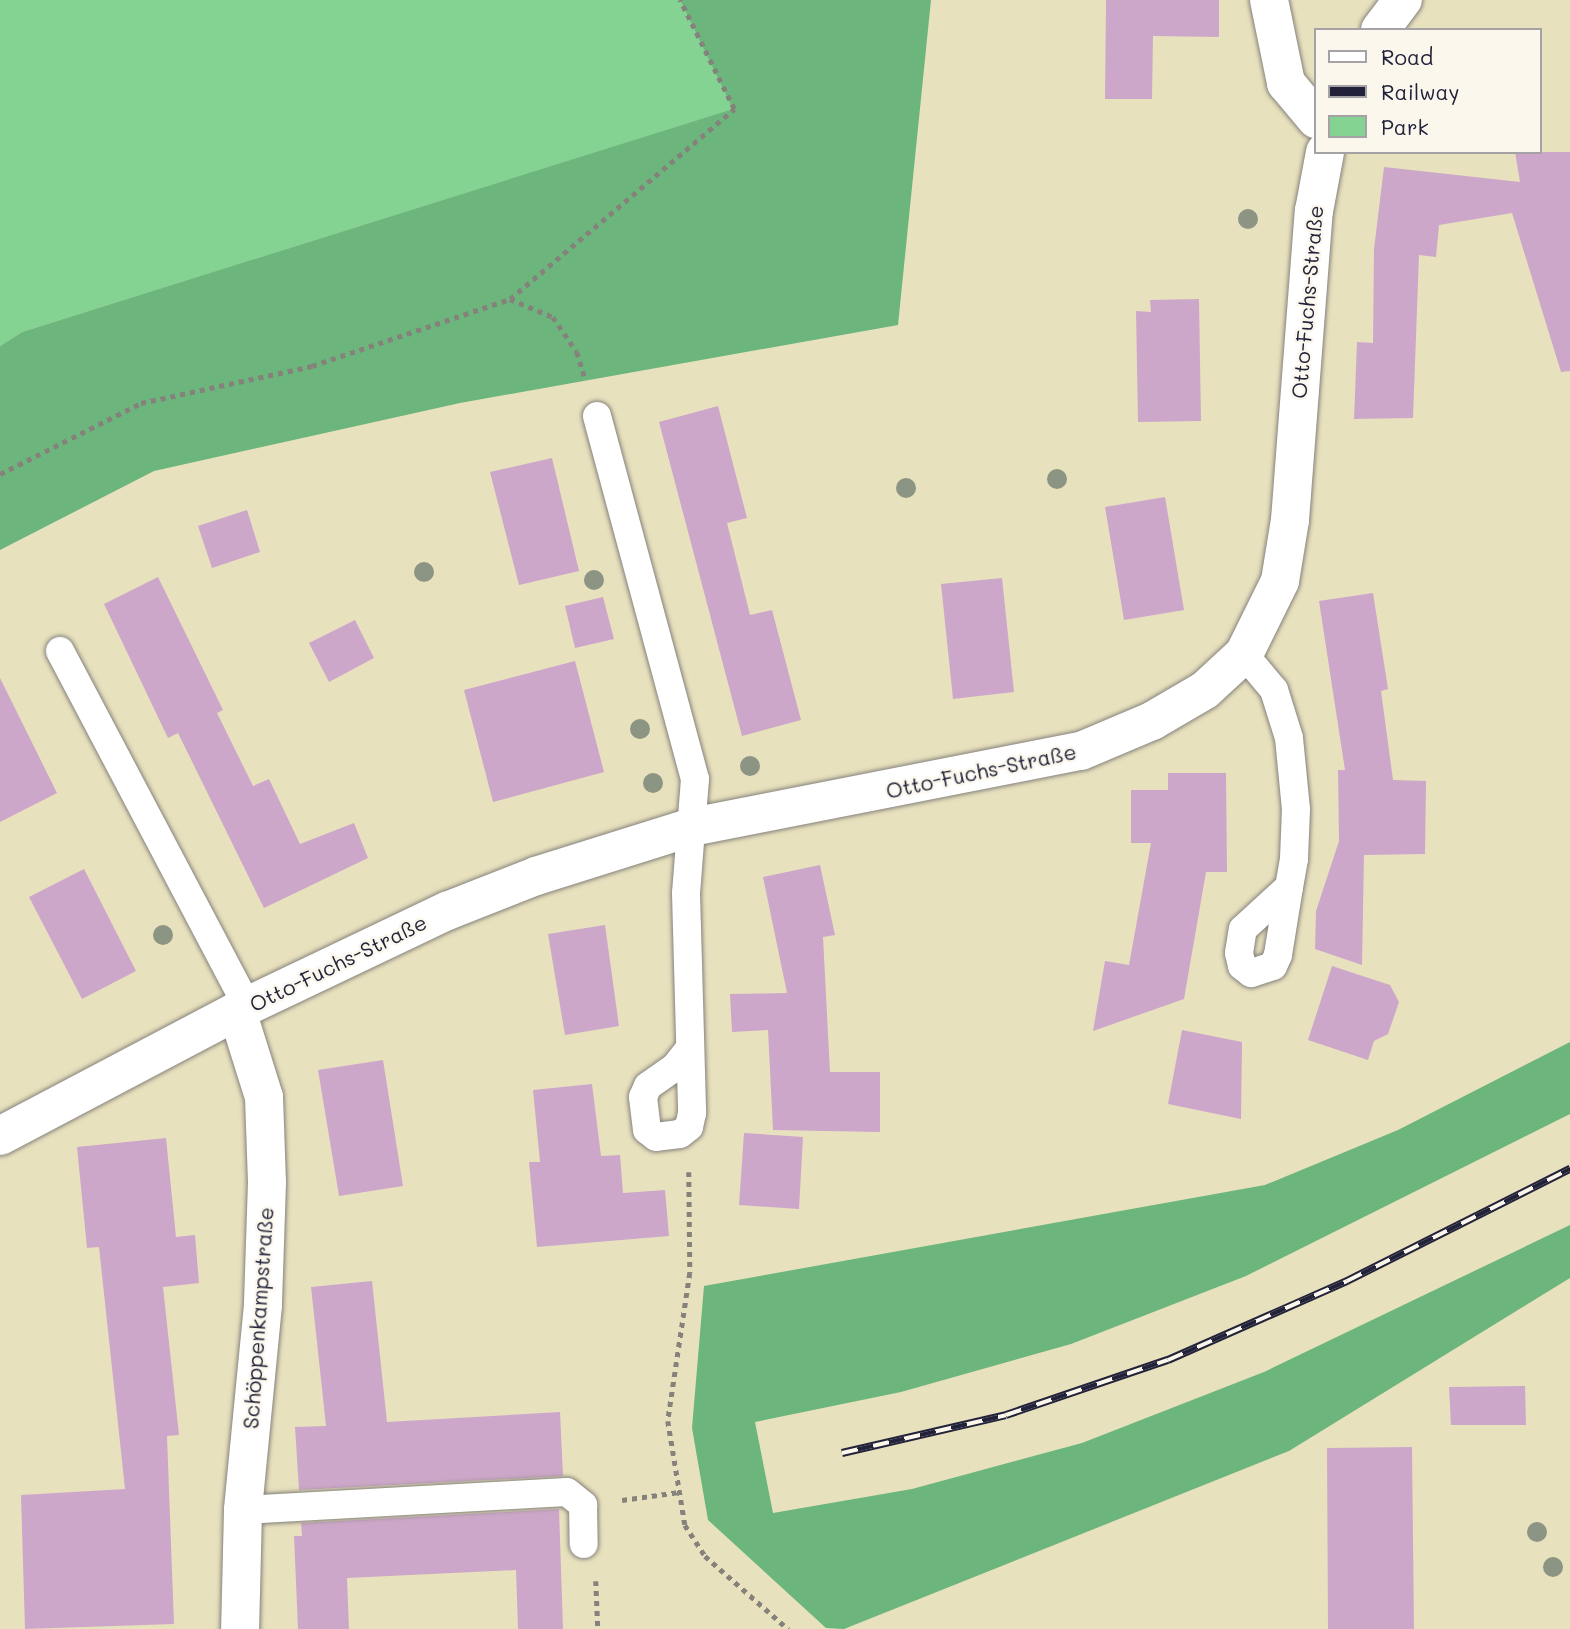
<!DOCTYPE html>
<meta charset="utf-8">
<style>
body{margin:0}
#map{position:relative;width:1570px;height:1629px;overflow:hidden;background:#e8e1be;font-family:Mali,sans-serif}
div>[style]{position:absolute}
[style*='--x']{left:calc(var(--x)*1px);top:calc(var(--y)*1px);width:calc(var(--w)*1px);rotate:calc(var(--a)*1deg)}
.green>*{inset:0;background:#85d392}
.forest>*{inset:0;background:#6cb57c}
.building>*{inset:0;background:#cda7c9}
.path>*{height:4.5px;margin-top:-2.25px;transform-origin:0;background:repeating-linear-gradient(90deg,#85827c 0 5px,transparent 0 10px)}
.roads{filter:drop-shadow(0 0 2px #85827c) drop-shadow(0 0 2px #85827c)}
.lane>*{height:28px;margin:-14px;padding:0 14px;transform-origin:14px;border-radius:14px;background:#fff}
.street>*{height:38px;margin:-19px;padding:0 19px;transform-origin:19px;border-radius:19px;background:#fff}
.rail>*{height:8px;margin-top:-4px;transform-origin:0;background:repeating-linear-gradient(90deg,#fbf7ec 0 16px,#22223b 0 32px);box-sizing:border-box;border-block:2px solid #22223b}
.trees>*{width:20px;height:20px;margin:-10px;border-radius:50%;background:#8c9584}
span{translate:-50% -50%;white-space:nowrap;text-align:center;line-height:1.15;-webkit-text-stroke:5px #fbf7ec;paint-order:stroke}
.street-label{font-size:21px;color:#22223b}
.legend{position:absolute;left:1314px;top:28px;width:228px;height:126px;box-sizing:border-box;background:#fbf7ec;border:2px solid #a4a2a5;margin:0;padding:9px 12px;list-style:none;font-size:21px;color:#22223b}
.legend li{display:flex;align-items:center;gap:14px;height:35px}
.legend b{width:35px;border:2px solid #a4a2a5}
</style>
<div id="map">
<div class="green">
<i style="clip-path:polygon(0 0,680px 0,734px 109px,22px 332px,0 346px)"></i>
</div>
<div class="forest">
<i style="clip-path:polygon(680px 0,931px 0,898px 325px,460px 403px,154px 471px,0 550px,0 346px,22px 332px,733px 109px)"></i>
<i style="clip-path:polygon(1570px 1042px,1570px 1114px,1246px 1276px,1071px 1344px,901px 1392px,755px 1422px,773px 1513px,912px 1489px,1082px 1443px,1264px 1372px,1570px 1225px,1570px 1278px,1289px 1451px,844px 1629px,826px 1628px,708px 1520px,692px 1428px,704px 1286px,1265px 1185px,1398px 1130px)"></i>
</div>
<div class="building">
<i style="clip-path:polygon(1106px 0,1219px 0,1219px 37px,1153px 36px,1152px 99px,1105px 99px)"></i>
<i style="clip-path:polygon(1515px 152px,1570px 152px,1570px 371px,1561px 372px,1512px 213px,1439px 225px,1436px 257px,1419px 255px,1413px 418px,1354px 419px,1357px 342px,1373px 343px,1374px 249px,1384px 167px,1520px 182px)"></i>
<i style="clip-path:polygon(1199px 299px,1201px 421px,1138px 422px,1136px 311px,1151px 312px,1150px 300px)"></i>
<i style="clip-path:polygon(718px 406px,747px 518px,727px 523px,750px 615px,772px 610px,801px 720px,742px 736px,659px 422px)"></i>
<i style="clip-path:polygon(552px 458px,579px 571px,519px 585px,490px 472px)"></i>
<i style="clip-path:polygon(1165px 497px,1184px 610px,1124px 620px,1105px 507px)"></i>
<i style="clip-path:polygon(247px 510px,260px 552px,212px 568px,198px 526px)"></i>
<i style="clip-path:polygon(158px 577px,223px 710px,217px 713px,253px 786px,269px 779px,300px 844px,354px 823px,368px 858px,264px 908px,178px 733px,168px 738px,104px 604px)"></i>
<i style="clip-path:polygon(1002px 578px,1014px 692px,953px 699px,941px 584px)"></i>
<i style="clip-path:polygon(1373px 593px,1388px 689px,1381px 691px,1393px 780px,1426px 781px,1425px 854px,1364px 855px,1362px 965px,1315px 949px,1316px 911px,1339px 841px,1338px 770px,1345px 770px,1319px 601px)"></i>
<i style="clip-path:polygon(603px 597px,614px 639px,575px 648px,565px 606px)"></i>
<i style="clip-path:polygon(355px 620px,374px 658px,329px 682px,309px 643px)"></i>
<i style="clip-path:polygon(575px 661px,604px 772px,493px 802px,464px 690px)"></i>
<i style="clip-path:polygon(0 678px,57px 793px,0 822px)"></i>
<i style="clip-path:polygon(1168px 773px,1226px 773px,1227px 872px,1206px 872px,1184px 999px,1093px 1031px,1105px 961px,1129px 965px,1151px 843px,1131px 843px,1131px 790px,1168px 790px)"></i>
<i style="clip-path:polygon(820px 865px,835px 935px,823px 937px,830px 1072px,880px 1072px,880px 1132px,773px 1130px,768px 1030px,732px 1032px,730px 994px,787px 993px,763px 877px)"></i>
<i style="clip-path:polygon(84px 869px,136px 971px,82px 999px,29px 897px)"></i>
<i style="clip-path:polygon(605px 925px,619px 1026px,565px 1035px,548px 934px)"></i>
<i style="clip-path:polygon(1332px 966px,1390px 985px,1399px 1002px,1388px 1034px,1374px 1041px,1368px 1060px,1308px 1040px)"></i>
<i style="clip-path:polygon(1182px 1030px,1242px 1042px,1241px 1119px,1168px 1104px)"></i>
<i style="clip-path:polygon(383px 1060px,403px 1186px,339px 1196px,318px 1070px)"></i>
<i style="clip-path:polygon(592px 1084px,601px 1156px,620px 1155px,623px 1193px,665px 1190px,669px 1236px,537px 1247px,529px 1162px,540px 1162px,533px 1090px)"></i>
<i style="clip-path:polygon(744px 1133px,803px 1137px,799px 1209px,739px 1205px)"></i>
<i style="clip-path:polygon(166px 1138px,176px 1237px,195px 1235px,199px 1283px,163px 1287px,179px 1435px,167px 1436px,174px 1624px,25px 1629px,21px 1495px,125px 1489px,99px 1247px,87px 1248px,77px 1147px)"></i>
<i style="clip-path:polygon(372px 1281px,387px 1422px,560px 1412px,563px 1476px,299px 1490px,295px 1427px,326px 1426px,311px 1287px)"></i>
<i style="clip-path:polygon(1525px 1386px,1526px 1425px,1451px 1425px,1449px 1387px)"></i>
<i style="clip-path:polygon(1412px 1447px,1414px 1629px,1328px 1629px,1327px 1448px)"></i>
<i style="clip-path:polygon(559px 1509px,563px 1629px,518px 1629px,516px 1570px,347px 1578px,349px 1629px,298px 1629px,294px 1536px,302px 1536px,301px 1523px)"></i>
</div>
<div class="path">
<i style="--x:510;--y:299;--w:294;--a:-40.3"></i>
<i style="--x:734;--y:109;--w:122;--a:-116.4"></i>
<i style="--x:0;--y:474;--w:158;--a:-26.7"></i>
<i style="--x:141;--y:403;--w:175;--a:-12.2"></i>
<i style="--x:312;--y:366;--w:209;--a:-18.7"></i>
<i style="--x:510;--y:299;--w:47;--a:22.7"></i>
<i style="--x:553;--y:317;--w:42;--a:55.6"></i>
<i style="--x:577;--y:352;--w:27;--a:73"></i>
<i style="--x:689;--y:1172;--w:101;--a:89.4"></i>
<i style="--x:690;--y:1273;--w:150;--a:98.5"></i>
<i style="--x:668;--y:1421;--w:105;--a:80.7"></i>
<i style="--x:685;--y:1525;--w:37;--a:57"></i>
<i style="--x:705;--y:1556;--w:111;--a:41.3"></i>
<i style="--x:622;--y:1500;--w:58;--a:-8"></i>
<i style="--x:596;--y:1581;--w:48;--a:87.6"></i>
</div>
<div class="roads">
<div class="lane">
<i style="--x:597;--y:416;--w:376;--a:74.9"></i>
<i style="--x:695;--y:779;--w:114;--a:94.5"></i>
<i style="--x:686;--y:893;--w:220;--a:88.4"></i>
<i style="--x:692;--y:1113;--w:14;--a:102"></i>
<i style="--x:689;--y:1127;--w:11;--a:142"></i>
<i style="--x:680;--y:1134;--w:24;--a:173"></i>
<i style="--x:656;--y:1137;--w:11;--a:-142"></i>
<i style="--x:647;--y:1130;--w:33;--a:-97"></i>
<i style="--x:643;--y:1097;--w:12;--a:-66"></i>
<i style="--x:648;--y:1086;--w:33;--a:-35"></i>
<i style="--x:675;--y:1067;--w:24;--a:-52"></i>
<i style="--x:60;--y:651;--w:403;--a:62.2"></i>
<i style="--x:1244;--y:654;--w:47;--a:50.2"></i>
<i style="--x:1274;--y:690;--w:50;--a:72.6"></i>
<i style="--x:1289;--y:738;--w:71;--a:84.4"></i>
<i style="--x:1296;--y:809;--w:50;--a:92.3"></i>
<i style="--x:1294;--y:859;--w:28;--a:100"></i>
<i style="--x:1289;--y:887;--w:69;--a:99.2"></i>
<i style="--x:1278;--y:955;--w:12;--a:114"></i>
<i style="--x:1273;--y:966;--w:23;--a:162"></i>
<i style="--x:1251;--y:973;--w:11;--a:-142"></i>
<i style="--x:1242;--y:966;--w:13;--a:-103"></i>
<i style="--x:1239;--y:953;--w:24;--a:-81"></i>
<i style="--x:1243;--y:929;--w:62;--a:-42.4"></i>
<i style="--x:243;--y:1510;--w:324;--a:-3.2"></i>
<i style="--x:567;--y:1492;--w:21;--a:39"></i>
<i style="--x:583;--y:1505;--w:39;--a:89"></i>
</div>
<div class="street">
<i style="--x:1269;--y:0;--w:85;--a:78.4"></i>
<i style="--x:1286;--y:83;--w:47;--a:50.2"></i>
<i style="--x:1380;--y:30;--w:38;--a:-53"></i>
<i style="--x:237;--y:1011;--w:90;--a:72.6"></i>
<i style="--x:264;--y:1097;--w:85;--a:88"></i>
<i style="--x:267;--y:1182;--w:123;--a:91.9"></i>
<i style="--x:263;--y:1305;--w:206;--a:95.6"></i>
<i style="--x:243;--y:1510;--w:119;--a:91.4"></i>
<i style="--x:0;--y:1136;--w:268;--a:-27.8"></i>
<i style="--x:237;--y:1011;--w:233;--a:-25.5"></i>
<i style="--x:447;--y:911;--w:96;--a:-21.5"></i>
<i style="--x:536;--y:876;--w:164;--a:-17.4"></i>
<i style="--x:692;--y:827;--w:396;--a:-11.1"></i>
<i style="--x:1081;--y:751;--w:77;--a:-22.9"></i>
<i style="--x:1152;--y:721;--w:61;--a:-30.3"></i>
<i style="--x:1205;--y:690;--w:53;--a:-42.7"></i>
<i style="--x:1244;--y:654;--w:81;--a:-63.7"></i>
<i style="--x:1280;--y:581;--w:62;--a:-80.7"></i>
<i style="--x:1290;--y:520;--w:310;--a:-85.6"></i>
<i style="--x:1314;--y:211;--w:60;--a:-79.4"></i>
</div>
</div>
<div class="rail">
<i style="--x:842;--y:1453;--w:168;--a:-13"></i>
<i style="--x:1006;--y:1415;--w:171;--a:-18.8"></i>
<i style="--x:1168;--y:1360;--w:196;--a:-23.8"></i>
<i style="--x:1347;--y:1281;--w:250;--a:-26.7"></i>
</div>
<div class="trees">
<i style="left:1248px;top:219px"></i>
<i style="left:1057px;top:479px"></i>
<i style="left:906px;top:488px"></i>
<i style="left:424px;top:572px"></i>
<i style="left:594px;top:580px"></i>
<i style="left:640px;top:729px"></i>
<i style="left:750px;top:766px"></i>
<i style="left:653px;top:783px"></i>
<i style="left:163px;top:935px"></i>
<i style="left:1537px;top:1532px"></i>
<i style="left:1553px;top:1567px"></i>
</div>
<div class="street-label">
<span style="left:1307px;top:302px;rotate:-85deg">Otto-Fuchs-Straße</span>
<span style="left:981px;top:771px;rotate:-12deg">Otto-Fuchs-Straße</span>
<span style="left:338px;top:963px;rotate:-26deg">Otto-Fuchs-Straße</span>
<span style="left:258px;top:1318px;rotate:-86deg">Schöppenkampstraße</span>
</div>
<ul class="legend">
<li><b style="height:9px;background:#fff"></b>Road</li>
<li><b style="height:9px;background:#22223b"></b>Railway</li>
<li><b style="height:19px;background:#85d392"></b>Park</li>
</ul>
</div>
